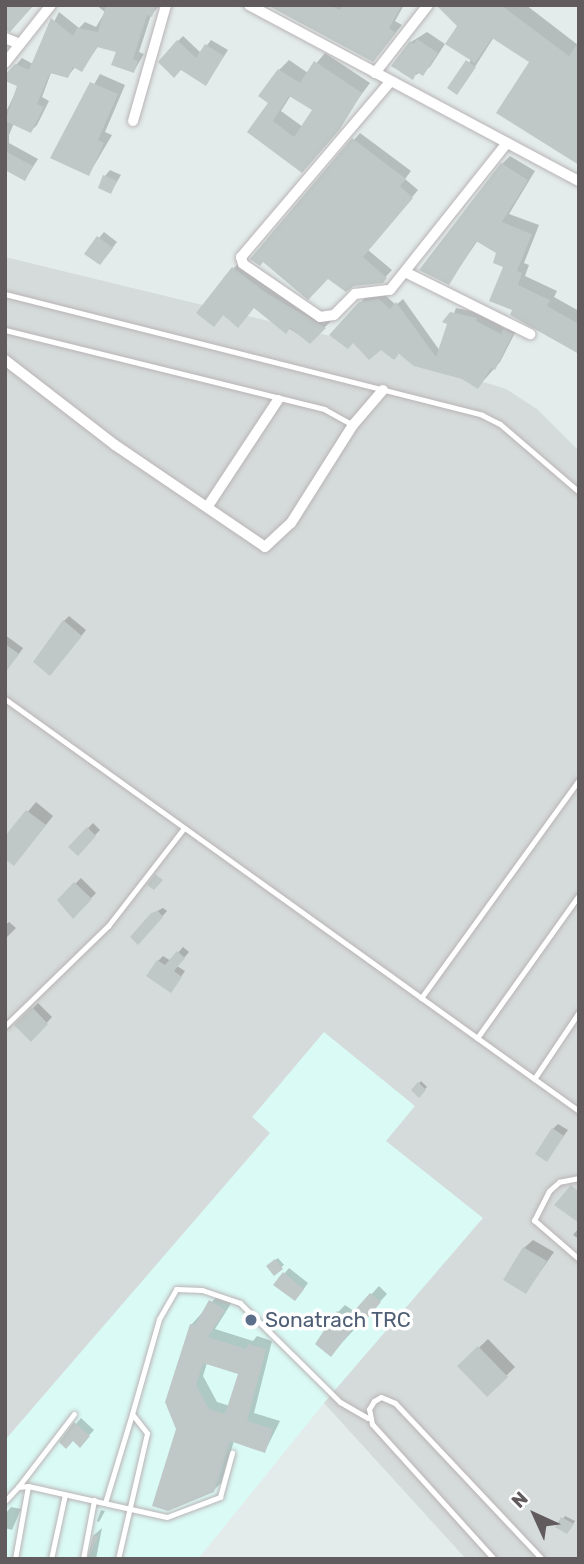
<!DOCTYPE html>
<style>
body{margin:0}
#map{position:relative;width:584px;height:1564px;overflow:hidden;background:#e3eceb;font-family:Rubik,sans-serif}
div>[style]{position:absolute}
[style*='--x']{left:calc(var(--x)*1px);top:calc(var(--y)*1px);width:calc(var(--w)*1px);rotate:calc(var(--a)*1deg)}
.commercial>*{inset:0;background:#dafaf5}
.industrial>*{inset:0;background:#d5dbda}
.shadow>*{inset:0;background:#0003}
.building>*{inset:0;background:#bfc8c6}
.roads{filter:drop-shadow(0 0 2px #b9b3b5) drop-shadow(0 0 2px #b9b3b5)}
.lane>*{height:5px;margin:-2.5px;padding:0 2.5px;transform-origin:2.5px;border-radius:2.5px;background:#fff}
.street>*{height:10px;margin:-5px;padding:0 5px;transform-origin:5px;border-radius:5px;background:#fff}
.dots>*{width:19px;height:19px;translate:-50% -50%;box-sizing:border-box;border:4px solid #fff;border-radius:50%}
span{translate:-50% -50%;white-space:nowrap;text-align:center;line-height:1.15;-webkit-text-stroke:7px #fff;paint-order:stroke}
.service-label{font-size:21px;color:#4e5e75}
.left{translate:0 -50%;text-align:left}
.frame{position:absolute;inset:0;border:7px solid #625b5e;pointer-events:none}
.north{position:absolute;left:500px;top:1480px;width:70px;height:70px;-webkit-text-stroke:5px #fff;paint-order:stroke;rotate:315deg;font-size:19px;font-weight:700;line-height:28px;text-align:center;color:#625b5e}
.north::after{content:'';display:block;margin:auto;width:24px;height:32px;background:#625b5e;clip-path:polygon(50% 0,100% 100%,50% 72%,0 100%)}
</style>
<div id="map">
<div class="commercial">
<i style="clip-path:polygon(324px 1031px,415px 1106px,387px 1141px,483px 1218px,324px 1403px,198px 1559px,5px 1559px,5px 1440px,269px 1133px,252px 1117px)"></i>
</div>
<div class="industrial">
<i style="clip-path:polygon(5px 257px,367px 345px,506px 389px,537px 409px,579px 451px,579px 1559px,466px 1559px,324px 1403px,483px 1218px,386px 1141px,415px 1106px,324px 1032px,252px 1117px,270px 1133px,5px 1440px)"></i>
</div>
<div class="shadow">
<i style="clip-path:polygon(96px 5px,160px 5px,151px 15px,139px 52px,144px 54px,134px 71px,118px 51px,99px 45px,82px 70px,76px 66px,68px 76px,51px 73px,42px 97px,49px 101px,37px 125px,31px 131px,14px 123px,9px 135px,9px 143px,38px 159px,25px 179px,5px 169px,5px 114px,19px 85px,16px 65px,22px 58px,33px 64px,59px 12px,79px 28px,85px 22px,96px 27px,105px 12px)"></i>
<i style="clip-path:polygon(278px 5px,404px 5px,395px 21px,402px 25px,373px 60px)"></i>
<i style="clip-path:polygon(442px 5px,526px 5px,578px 45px,579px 165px,531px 62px,494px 37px,462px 87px,471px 58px,459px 25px)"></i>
<i style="clip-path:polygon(427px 32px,445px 44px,430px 67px,412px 77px,411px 42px)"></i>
<i style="clip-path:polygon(183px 36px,201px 53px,211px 40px,228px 50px,206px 84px,181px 68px,178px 41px)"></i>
<i style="clip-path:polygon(evenodd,325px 53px,370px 83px,312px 161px,250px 131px,271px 102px,279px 70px,289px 60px,308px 73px,325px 53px,291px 95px,314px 110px,303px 127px,281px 111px,291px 95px)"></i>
<i style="clip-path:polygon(100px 74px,125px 85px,105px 132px,112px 135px,89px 174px,53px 157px)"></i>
<i style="clip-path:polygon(360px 133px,411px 171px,405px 179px,418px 190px,368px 250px,392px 270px,382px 281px,353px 284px,354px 140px)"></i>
<i style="clip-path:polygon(510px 156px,535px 171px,509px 214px,539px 225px,524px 263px,529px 265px,525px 276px,557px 291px,554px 297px,579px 311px,579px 352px,514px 310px,499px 252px,478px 240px,449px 283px,502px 164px)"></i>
<i style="clip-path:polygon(110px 170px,121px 175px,111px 192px,105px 176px)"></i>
<i style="clip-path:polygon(104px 232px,117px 242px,105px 258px,87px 253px)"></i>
<i style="clip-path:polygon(242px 260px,276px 286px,333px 319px,310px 342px,255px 306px,224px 314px,214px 325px,234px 268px)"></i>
<i style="clip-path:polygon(385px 295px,396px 305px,403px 299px,440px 351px,456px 308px,481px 313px,506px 329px,510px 325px,517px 329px,500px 362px,478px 387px,360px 303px,366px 297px)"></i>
<i style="clip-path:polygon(69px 616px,86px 630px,55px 668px,64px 621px)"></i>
<i style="clip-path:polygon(5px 635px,23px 648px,16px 658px,5px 659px)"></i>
<i style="clip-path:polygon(36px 802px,53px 816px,22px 855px,5px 839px)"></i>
<i style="clip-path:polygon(93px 823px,100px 830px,78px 853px,71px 846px)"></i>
<i style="clip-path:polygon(81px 878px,96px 893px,73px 917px,59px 900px)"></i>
<i style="clip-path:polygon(163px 908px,167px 911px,138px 943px,152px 914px)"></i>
<i style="clip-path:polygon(9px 922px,16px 928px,7px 937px,5px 925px)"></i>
<i style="clip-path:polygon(183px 947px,189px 952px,177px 966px,185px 971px,175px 985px,158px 961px,163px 956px,171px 961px)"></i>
<i style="clip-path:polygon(38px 1003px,52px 1017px,31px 1040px,16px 1025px)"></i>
<i style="clip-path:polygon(421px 1081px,427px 1087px,419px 1095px,413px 1090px)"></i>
<i style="clip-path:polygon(558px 1124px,568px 1130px,547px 1159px,553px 1129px)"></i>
<i style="clip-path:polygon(579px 1228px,579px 1239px,573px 1235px)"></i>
<i style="clip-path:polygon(533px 1240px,554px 1252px,526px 1292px,524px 1248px)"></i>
<i style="clip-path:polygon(278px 1258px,284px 1265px,274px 1273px,268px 1266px)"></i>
<i style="clip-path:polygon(289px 1268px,308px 1283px,300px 1294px,284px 1274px)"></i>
<i style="clip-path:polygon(379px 1286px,387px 1294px,338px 1347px,338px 1312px,345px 1305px,355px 1312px)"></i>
<i style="clip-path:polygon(evenodd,219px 1294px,232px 1302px,215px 1329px,253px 1341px,257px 1336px,272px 1341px,254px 1413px,280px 1421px,265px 1451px,234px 1441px,221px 1483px,212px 1492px,178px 1429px,191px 1325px,219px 1294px,207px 1363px,240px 1373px,230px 1406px,217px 1402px,203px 1376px,207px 1363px)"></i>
<i style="clip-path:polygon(488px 1339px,515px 1367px,487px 1395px,460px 1366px)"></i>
<i style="clip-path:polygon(81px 1418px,94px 1430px,80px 1445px,73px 1439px,61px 1442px)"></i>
<i style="clip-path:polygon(11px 1507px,21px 1509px,12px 1530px,5px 1528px,6px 1513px)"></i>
<i style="clip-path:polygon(101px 1510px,105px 1511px,99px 1522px,97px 1521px)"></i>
<i style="clip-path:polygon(565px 1516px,575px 1521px,569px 1530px,558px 1526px)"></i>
<i style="clip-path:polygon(102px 1528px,96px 1559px,87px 1559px,94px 1535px)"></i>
</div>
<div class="building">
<i style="clip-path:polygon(5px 5px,34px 5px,10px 32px,5px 30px)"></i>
<i style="clip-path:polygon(106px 5px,156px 5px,152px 17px,147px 15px,133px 59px,138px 61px,134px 73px,111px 65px,116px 52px,97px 47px,82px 72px,73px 67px,68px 78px,50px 73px,37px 104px,44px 107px,31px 133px,5px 121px,17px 86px,5px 81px,5px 75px,15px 64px,29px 70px,51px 18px,73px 36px,77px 28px,98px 32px)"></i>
<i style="clip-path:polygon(267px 5px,330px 5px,340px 10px,343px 5px,402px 5px,389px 28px,396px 33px,373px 62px)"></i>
<i style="clip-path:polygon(436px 5px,501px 5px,569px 56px,579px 41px,579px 165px,496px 113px,529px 62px,492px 38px,475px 63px,445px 44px,457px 26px)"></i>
<i style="clip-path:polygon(417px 39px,438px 53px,423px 76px,417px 72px,413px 80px,391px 66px,410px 41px,414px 44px)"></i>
<i style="clip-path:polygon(177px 40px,196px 58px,205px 44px,224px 56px,206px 86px,181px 70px,174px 78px,158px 62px)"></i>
<i style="clip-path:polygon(466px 60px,476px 67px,457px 95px,447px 88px)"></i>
<i style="clip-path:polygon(evenodd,314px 61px,362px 93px,340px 129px,302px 173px,247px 132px,268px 103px,258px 96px,278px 69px,300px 83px,314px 61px,289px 96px,312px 110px,294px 137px,273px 121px,289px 96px)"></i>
<i style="clip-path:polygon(90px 82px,118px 94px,98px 140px,104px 143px,89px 176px,50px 158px)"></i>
<i style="clip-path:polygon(352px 138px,406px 179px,400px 186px,413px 198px,363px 257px,387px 278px,383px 283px,354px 286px,346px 292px,328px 279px,308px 300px,263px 262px,260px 266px,250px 259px)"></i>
<i style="clip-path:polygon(5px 151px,33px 166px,25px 181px,5px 170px)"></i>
<i style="clip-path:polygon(501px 163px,528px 180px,502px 222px,532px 234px,517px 271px,522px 273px,518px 285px,550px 300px,547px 306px,579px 324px,579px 354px,510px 315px,512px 310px,489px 301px,503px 267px,493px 263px,496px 253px,476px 241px,449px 285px,419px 270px)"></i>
<i style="clip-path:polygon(103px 175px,117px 181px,111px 194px,98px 188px)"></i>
<i style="clip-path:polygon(97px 236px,113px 248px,100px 265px,84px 254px)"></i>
<i style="clip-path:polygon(232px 267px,268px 294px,326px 328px,310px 344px,290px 328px,286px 334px,254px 308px,238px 328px,223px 315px,214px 327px,196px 313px)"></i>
<i style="clip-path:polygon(379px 299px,390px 309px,396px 302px,436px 357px,447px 324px,442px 322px,450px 312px,477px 318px,476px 321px,501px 334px,503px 329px,513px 334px,495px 370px,491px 368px,478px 389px,462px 379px,414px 366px,399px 354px,394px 360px,381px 350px,369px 360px,353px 343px,348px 349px,329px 335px,359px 302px)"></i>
<i style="clip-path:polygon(63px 620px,82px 636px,50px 676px,33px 662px)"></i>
<i style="clip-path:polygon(5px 644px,19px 654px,5px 673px)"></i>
<i style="clip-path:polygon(26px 810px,46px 825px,14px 866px,5px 859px,5px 836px)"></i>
<i style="clip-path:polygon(87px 827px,96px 836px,78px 856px,68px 847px)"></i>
<i style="clip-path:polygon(155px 874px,163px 880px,154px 890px,147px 885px)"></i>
<i style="clip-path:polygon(74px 882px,92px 899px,73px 919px,57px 900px)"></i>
<i style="clip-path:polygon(158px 911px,163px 917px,138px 945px,130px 937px,151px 913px)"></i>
<i style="clip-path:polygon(177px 951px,185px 958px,174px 971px,182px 977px,171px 993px,146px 976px,157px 960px,165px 965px)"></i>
<i style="clip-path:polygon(32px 1007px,48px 1024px,31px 1042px,14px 1025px)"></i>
<i style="clip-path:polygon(418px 1082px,426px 1090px,419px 1098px,411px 1090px)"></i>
<i style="clip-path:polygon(552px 1128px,564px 1136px,547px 1162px,535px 1154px)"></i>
<i style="clip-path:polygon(571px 1185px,579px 1192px,579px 1223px,554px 1205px)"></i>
<i style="clip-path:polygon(523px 1247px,547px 1261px,526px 1294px,503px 1280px)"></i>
<i style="clip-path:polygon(275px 1259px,283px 1269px,274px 1276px,266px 1266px)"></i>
<i style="clip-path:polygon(283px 1272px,304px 1289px,295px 1301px,273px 1285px)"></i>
<i style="clip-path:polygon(370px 1293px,381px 1302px,364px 1322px,360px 1319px,331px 1357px,315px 1344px,337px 1311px,347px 1319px)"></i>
<i style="clip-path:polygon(evenodd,209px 1300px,225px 1310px,208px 1337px,246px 1349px,248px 1344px,266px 1349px,247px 1421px,273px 1429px,265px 1453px,230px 1441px,214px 1492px,168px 1511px,152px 1506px,176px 1429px,165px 1402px,190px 1324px,195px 1325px,209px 1300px,203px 1363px,238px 1374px,225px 1414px,209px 1409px,196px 1385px,203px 1363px)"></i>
<i style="clip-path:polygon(478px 1346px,508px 1377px,487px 1397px,457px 1366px)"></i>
<i style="clip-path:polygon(74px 1422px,90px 1436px,80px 1448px,73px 1441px,66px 1449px,59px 1442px)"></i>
<i style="clip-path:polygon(561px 1517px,574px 1524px,567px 1534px,555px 1527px)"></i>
<i style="clip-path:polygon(93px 1535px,98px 1536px,88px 1559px)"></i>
</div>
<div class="roads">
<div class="lane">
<i style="--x:5;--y:294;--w:492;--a:14.2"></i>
<i style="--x:482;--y:415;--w:20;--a:27"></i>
<i style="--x:500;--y:424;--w:104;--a:40.7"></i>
<i style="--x:5;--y:330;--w:329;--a:13.9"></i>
<i style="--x:324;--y:409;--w:33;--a:29"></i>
<i style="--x:5;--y:699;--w:707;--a:35.67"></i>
<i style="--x:421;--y:998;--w:269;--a:-54.1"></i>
<i style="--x:5;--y:1026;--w:144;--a:-44.2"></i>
<i style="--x:108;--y:926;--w:124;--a:-52.2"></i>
<i style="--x:477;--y:1038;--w:176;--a:-54.5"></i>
<i style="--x:534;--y:1079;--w:81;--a:-56.1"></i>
<i style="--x:579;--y:1178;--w:20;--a:169"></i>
<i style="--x:559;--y:1182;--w:13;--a:138"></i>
<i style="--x:549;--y:1191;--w:33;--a:117"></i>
<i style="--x:534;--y:1220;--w:60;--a:40.9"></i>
<i style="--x:18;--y:1487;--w:92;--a:-52.5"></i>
<i style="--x:5;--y:1501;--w:19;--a:-47"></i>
<i style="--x:18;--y:1487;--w:10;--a:-6"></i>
<i style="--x:28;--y:1486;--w:142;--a:12.6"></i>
<i style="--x:167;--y:1517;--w:57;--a:-20.7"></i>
<i style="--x:220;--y:1497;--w:46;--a:-74.7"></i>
<i style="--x:105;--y:1503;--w:93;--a:-73.1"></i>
<i style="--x:15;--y:1559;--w:74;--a:-79.9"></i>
<i style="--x:51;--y:1559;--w:66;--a:-77.8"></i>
<i style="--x:83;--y:1559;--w:60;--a:-79.4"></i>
<i style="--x:118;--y:1559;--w:129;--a:-77"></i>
<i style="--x:147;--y:1433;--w:24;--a:-128"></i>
<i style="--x:132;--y:1414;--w:99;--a:-74.1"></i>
<i style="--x:159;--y:1319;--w:34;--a:-60"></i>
<i style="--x:176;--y:1289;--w:26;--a:2"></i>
<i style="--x:202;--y:1290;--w:40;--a:18.9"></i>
<i style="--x:240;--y:1303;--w:141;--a:44.7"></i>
<i style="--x:340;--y:1402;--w:32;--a:30"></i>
<i style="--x:494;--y:1559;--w:182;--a:-132.1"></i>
<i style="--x:372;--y:1424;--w:15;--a:-101"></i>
<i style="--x:369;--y:1409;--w:9;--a:-58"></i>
<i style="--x:374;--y:1401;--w:8;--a:-30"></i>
<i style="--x:381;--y:1397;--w:15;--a:23"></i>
<i style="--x:395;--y:1403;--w:214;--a:46.7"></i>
</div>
<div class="street">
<i style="--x:249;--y:5;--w:374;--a:28.1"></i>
<i style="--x:5;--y:38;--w:16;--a:22"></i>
<i style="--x:5;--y:63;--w:74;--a:-51.6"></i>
<i style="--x:375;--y:73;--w:86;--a:-52.1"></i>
<i style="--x:390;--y:82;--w:230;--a:130.4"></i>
<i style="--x:241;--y:257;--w:7;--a:74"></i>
<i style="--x:243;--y:264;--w:93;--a:34.5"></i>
<i style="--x:320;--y:317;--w:14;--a:-8"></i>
<i style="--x:334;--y:315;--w:30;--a:-45"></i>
<i style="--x:355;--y:294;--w:35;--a:-7"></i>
<i style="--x:390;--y:290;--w:188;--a:-51.5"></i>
<i style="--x:133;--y:121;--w:121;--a:-74.1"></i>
<i style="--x:405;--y:272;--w:140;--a:26.4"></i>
<i style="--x:5;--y:360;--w:139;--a:37.7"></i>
<i style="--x:115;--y:445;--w:181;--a:34.2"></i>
<i style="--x:265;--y:547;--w:35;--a:-43"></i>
<i style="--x:291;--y:523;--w:116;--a:-57.7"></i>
<i style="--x:353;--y:425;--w:46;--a:-49.4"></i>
<i style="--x:208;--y:506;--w:127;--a:-56.6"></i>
</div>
</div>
<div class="dots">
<i style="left:251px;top:1320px;background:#5c6f8a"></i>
</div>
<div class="service-label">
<span class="left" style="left:265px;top:1320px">Sonatrach TRC</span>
</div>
<div class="frame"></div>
<div class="north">N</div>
</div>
